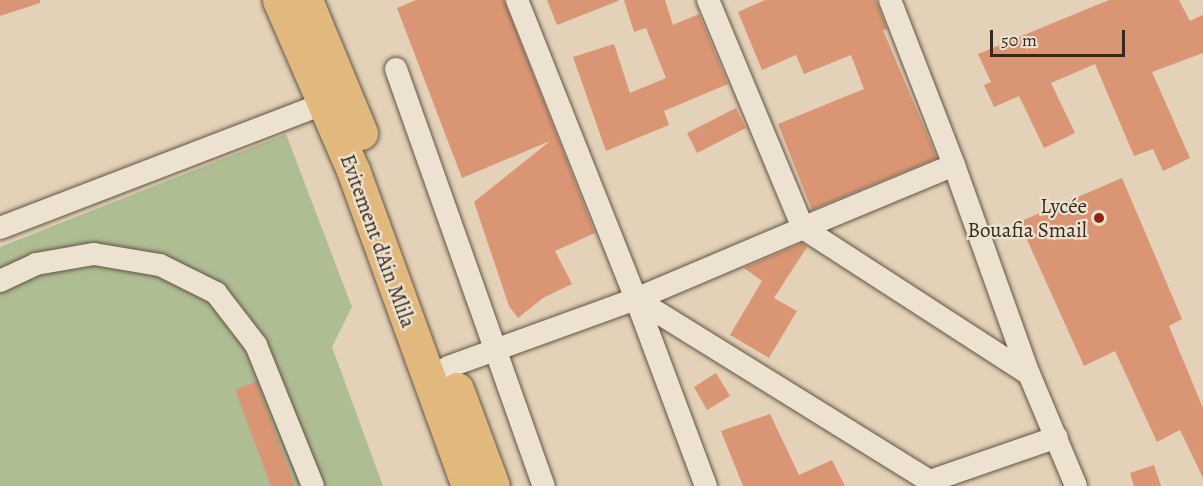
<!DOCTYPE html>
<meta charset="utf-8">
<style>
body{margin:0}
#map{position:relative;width:1203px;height:486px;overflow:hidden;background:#e3d2b7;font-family:Alegreya,serif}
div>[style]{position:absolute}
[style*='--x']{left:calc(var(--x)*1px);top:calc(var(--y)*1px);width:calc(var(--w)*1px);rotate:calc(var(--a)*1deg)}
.green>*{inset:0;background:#afbd92}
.building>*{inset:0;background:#da9674}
.roads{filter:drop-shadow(0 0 2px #615445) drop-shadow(0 0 2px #615445)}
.minor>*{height:22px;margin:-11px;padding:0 11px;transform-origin:11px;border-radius:11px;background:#ede2d0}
.highway>*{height:33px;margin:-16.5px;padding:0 16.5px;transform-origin:16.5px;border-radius:16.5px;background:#e2b97c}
.dots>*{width:16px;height:16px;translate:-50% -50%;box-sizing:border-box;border:3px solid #ede2d0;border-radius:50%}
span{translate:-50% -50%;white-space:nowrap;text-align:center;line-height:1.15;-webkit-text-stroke:4.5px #ede2d0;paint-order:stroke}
.poi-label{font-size:21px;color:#362a1f}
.right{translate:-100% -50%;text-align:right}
.street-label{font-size:21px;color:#362a1f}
.scale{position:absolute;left:990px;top:30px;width:135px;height:27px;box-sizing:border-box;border:3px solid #362a1f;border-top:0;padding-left:8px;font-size:18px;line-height:21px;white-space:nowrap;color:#362a1f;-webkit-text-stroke:4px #ede2d0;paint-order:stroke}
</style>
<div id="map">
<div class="green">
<i style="clip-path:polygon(286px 134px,352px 307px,332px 347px,383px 486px,0 486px,0 247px)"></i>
</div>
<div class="building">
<i style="clip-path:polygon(0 0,40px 0,40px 3px,0 16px)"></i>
<i style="clip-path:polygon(416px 0,504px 0,595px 233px,555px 251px,572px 284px,543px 298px,518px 318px,509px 306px,474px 202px,550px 141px,462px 178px,397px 8px)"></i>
<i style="clip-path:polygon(547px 0,618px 0,618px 1px,557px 25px)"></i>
<i style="clip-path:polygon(624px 0,665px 0,673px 25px,699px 14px,728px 84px,664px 111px,669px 125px,606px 151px,573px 57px,614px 44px,630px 93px,666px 78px,646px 28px,634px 32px)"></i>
<i style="clip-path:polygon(765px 0,876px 0,887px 29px,883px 30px,937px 158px,812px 210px,778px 124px,864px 89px,851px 55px,804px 74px,796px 55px,762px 70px,738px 12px)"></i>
<i style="clip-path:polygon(1109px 0,1179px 0,1190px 21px,1203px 15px,1203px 53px,1152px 72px,1190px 158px,1163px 171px,1153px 149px,1134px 156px,1095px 64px,1051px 83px,1075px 133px,1044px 148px,1019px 96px,994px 107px,984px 85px,991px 82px,978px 54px)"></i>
<i style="clip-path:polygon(736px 108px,746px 128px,697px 153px,687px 133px)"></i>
<i style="clip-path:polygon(1122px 178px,1182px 319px,1169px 326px,1203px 408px,1203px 478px,1180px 430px,1157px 442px,1115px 351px,1084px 366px,1019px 222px)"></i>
<i style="clip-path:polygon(802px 243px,807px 247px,774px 298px,797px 311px,769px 358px,730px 335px,762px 281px,744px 268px)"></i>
<i style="clip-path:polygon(716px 373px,730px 396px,707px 410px,694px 387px)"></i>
<i style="clip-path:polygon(256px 381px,295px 486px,271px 486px,235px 390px)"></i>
<i style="clip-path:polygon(770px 414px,799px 475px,832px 460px,845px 486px,743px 486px,721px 431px)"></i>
<i style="clip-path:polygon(1154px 465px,1161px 486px,1134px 486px,1130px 473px)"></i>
</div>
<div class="roads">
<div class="minor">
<i style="--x:890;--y:0;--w:177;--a:68.8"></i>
<i style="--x:954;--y:165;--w:164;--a:157.4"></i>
<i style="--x:803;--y:228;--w:269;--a:32.9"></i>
<i style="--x:1029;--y:374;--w:121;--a:67.2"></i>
<i style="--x:396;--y:69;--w:442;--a:70.5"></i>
<i style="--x:954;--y:165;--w:222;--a:70.3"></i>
<i style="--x:0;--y:228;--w:348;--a:-21"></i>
<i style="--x:0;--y:281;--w:40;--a:-25"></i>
<i style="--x:36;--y:264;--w:59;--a:-9.8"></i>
<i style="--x:94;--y:254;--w:67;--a:9.5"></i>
<i style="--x:160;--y:265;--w:63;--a:26.6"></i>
<i style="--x:216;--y:293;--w:66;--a:52.4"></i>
<i style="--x:256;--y:345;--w:152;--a:68"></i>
<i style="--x:636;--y:299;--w:346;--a:31.8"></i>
<i style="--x:930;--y:481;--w:134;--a:-19.1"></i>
<i style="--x:636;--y:299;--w:181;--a:-23"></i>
<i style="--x:803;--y:228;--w:247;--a:-112.6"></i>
<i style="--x:636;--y:299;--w:200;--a:69.5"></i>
<i style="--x:448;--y:367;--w:200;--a:-19.9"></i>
<i style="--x:636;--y:299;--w:322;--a:-111.7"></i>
</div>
<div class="highway">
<i style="--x:279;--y:0;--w:185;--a:66.5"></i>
<i style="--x:353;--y:170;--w:336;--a:70"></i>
<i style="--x:306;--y:0;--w:144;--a:67.5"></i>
<i style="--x:457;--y:389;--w:103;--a:69.6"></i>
</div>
</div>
<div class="dots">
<i style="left:1099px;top:218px;background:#8f2418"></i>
</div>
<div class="poi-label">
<span class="right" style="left:1087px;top:218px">Lycée<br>Bouafia Smail</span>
</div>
<div class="street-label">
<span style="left:378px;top:241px;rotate:70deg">Evitement d'Ain Mlila</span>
</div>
<div class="scale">50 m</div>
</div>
